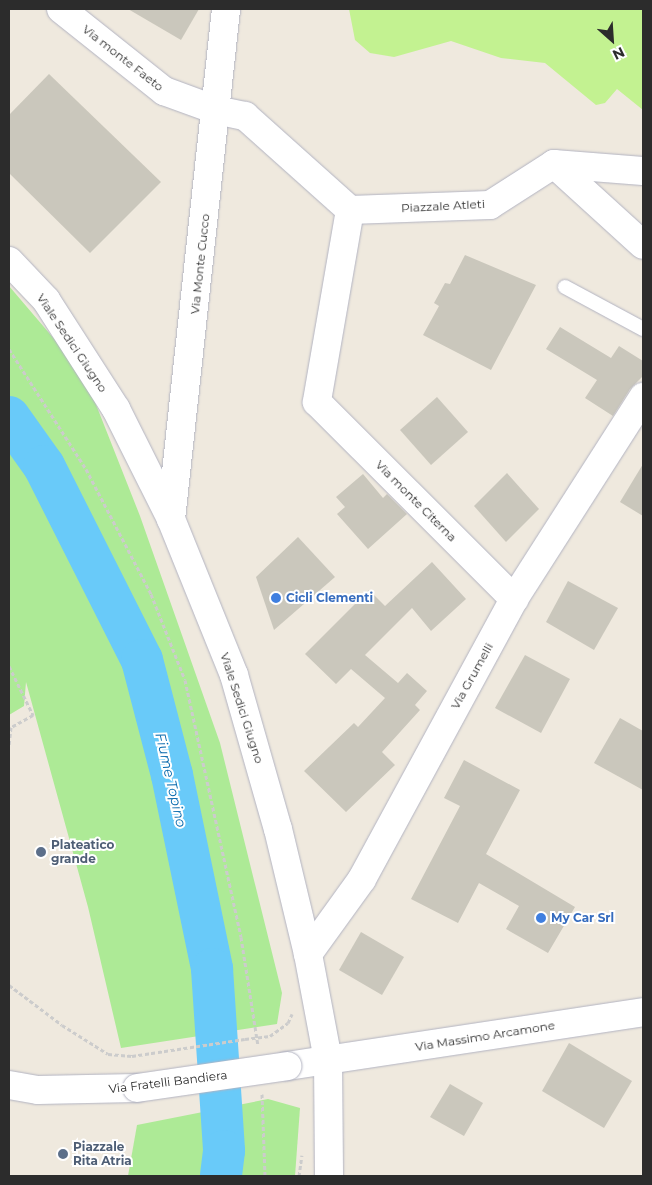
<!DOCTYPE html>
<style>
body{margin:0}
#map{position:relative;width:652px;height:1185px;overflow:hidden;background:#efe9de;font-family:Montserrat,sans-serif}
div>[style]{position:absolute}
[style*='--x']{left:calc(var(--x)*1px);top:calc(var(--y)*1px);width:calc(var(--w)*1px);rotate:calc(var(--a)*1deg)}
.green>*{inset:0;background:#adea96}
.pitch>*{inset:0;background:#c3f291}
.river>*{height:42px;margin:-21px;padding:0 21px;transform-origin:21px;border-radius:21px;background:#69caf9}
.building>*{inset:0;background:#cac7bc}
.path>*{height:3px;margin-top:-1.5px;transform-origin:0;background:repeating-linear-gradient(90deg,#ccc 0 4px,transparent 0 6.5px)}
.roads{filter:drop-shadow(0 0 1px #b2b3c1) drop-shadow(0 0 1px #b2b3c1)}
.service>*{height:14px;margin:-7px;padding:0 7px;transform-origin:7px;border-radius:7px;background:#fff}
.minor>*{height:28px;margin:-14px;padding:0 14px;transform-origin:14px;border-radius:14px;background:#fff}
.tertiary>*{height:28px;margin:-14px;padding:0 14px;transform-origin:14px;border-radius:14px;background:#fff}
.secondary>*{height:28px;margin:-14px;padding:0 14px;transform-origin:14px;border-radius:14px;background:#fff}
.path-bridge>*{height:3px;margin-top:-1.5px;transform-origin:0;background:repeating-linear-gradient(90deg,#ccc 0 4px,transparent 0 6.5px)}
.bridges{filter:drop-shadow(0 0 1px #b2b3c1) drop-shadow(0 0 1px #b2b3c1)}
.secondary-bridge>*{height:28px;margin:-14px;padding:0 14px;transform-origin:14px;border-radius:14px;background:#fff}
.dots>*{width:14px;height:14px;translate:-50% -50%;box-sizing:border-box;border:2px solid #fff;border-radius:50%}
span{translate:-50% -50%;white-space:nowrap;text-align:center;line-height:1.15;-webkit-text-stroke:4px #fff;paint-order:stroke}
.street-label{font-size:12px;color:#2c2c2c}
.shop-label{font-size:12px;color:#366cbe;font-weight:700}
.left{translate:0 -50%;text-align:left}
.service-label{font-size:12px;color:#4e5e75;font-weight:700}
.water-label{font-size:14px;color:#0266ab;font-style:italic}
.frame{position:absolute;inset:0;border:10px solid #2c2c2c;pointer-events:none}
.north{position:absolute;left:587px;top:15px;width:50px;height:50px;-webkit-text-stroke:4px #fff;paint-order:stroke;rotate:154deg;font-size:14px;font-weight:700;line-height:20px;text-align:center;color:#2c2c2c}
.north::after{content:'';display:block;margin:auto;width:18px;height:22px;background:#2c2c2c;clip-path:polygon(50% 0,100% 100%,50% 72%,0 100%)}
</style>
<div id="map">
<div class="green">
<i style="clip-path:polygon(9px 286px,67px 354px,95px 402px,140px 516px,220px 743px,282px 993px,277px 1024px,121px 1048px,88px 907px,26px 682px,24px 706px,9px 715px)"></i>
<i style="clip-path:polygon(268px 1099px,300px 1108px,295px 1176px,128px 1176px,137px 1125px)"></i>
</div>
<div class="pitch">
<i style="clip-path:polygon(349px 9px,643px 9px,643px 110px,617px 89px,605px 103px,596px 105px,545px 63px,501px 58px,451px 41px,394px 57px,370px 53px,355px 40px)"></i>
</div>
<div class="river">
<i style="--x:9;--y:417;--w:60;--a:54.5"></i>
<i style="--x:44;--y:466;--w:217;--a:63.2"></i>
<i style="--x:142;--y:660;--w:119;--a:75.4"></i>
<i style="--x:172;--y:775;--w:198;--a:78.3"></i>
<i style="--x:212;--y:969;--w:182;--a:86.2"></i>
<i style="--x:224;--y:1151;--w:25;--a:97"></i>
</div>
<div class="building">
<i style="clip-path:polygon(128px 9px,199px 9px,181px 40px)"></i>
<i style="clip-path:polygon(49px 74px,161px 182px,90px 253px,9px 173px,9px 115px)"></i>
<i style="clip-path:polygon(465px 255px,536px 285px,491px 370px,423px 335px,439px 306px,434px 303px,445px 283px,450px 284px)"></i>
<i style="clip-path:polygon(560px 327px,611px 358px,619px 346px,643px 361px,643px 376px,630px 389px,613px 416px,585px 398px,597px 380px,546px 349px)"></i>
<i style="clip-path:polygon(437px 397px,468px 432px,431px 465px,400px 430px)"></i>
<i style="clip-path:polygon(643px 464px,643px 516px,620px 502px)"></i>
<i style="clip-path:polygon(507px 473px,539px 509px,506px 542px,474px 506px)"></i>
<i style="clip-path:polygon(363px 474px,383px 498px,387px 494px,407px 514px,368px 549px,337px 514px,345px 507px,336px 497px)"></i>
<i style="clip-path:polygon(298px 537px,335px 577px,274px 630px,256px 577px)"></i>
<i style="clip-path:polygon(432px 562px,466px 599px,431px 631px,412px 608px,365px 655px,398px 683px,407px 673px,427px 691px,415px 705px,420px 710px,382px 752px,395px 765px,346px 812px,304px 771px,354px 723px,358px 727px,385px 698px,351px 669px,336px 684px,305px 654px,369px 590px,385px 606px)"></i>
<i style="clip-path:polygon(568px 581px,618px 608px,594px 650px,546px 622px)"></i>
<i style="clip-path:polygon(525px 655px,570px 679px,541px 733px,495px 708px)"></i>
<i style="clip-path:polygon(620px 718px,643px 731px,643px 790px,594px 763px)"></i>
<i style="clip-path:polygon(464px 760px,520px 790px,486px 854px,575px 907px,548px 953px,506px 929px,519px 906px,479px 883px,458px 923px,411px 899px,460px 806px,444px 798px)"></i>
<i style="clip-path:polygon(361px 932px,404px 957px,382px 995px,339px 970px)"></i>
<i style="clip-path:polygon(569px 1043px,632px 1081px,604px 1128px,542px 1091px)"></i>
<i style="clip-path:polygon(450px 1084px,483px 1103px,464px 1136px,430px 1117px)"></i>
</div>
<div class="path">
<i style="--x:9;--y:349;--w:143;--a:57.3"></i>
<i style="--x:86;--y:469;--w:141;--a:62.5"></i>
<i style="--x:151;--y:594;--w:92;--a:68.4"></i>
<i style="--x:185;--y:680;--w:263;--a:77.7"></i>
<i style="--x:241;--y:937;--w:110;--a:81.1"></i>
<i style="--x:9;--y:666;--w:55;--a:63.9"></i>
<i style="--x:33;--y:715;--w:25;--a:151"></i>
<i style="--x:11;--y:727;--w:19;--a:96"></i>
<i style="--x:9;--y:985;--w:66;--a:37"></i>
<i style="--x:62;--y:1025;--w:54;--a:32.2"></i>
<i style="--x:108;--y:1054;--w:24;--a:5"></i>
<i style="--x:132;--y:1056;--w:114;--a:-8.6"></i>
<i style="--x:270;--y:1036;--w:22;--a:-36"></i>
<i style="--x:288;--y:1023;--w:10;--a:-66"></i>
<i style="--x:262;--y:1094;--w:82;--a:87.9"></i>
<i style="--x:299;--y:1176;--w:21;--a:-82"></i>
</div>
<div class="roads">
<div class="service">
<i style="--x:565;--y:287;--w:89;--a:28.3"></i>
</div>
<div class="minor">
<i style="--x:61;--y:9;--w:132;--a:38.5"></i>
<i style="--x:164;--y:91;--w:55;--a:20.1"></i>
<i style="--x:216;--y:110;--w:30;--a:12"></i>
<i style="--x:245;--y:116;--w:141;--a:41.8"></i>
<i style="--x:350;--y:210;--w:140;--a:-2"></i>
<i style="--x:490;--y:205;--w:76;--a:-32.6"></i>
<i style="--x:554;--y:164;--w:89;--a:4.5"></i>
<i style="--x:554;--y:164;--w:120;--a:42.3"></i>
<i style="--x:350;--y:210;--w:195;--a:99.8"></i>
<i style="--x:317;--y:402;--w:279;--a:45"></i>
<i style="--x:171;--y:519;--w:513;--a:-83.84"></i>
<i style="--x:308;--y:954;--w:92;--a:-54.2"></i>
<i style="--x:362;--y:879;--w:319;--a:-61.5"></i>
<i style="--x:514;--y:599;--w:240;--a:-57.4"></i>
</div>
<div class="tertiary">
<i style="--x:9;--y:261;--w:54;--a:46.5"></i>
<i style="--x:46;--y:300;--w:130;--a:57.3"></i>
<i style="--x:116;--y:409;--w:123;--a:63.4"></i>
<i style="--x:171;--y:519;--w:168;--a:68"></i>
<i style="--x:234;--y:675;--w:160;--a:74.1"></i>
<i style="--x:278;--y:829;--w:129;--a:76.5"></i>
<i style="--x:308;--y:954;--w:108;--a:79.3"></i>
</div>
<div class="secondary">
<i style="--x:328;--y:1060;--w:116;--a:89.5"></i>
<i style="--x:287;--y:1066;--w:360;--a:-8.6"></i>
<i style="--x:9;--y:1085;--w:29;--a:10"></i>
<i style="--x:38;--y:1090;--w:99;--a:-1.2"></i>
</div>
</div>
<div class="path-bridge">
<i style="--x:245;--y:1039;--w:25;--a:-7"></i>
</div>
<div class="bridges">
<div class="secondary-bridge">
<i style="--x:137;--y:1088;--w:152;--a:-8.3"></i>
</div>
</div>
<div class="dots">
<i style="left:276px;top:598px;background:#3f7fe0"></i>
<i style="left:41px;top:852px;background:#5c6f8a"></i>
<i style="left:541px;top:918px;background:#3f7fe0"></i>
<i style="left:63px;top:1154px;background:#5c6f8a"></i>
</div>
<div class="street-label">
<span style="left:123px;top:58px;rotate:38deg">Via monte Faeto</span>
<span style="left:443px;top:206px;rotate:-3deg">Piazzale Atleti</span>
<span style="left:200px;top:264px;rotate:-84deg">Via Monte Cucco</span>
<span style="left:72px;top:343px;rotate:56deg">Viale Sedici Giugno</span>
<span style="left:416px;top:501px;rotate:45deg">Via monte Citerna</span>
<span style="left:472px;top:676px;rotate:-61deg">Via Grumelli</span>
<span style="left:242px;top:708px;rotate:72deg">Viale Sedici Giugno</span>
<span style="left:485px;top:1036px;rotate:-9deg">Via Massimo Arcamone</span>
<span style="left:168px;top:1082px;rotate:-7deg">Via Fratelli Bandiera</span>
</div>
<div class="shop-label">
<span class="left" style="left:286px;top:598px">Cicli Clementi</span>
<span class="left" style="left:551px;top:918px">My Car Srl</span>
</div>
<div class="service-label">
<span class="left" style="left:51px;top:852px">Plateatico<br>grande</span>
<span class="left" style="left:73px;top:1154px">Piazzale<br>Rita Atria</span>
</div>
<div class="water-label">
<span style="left:171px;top:780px;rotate:77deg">Fiume Topino</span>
</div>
<div class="frame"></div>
<div class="north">N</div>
</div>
